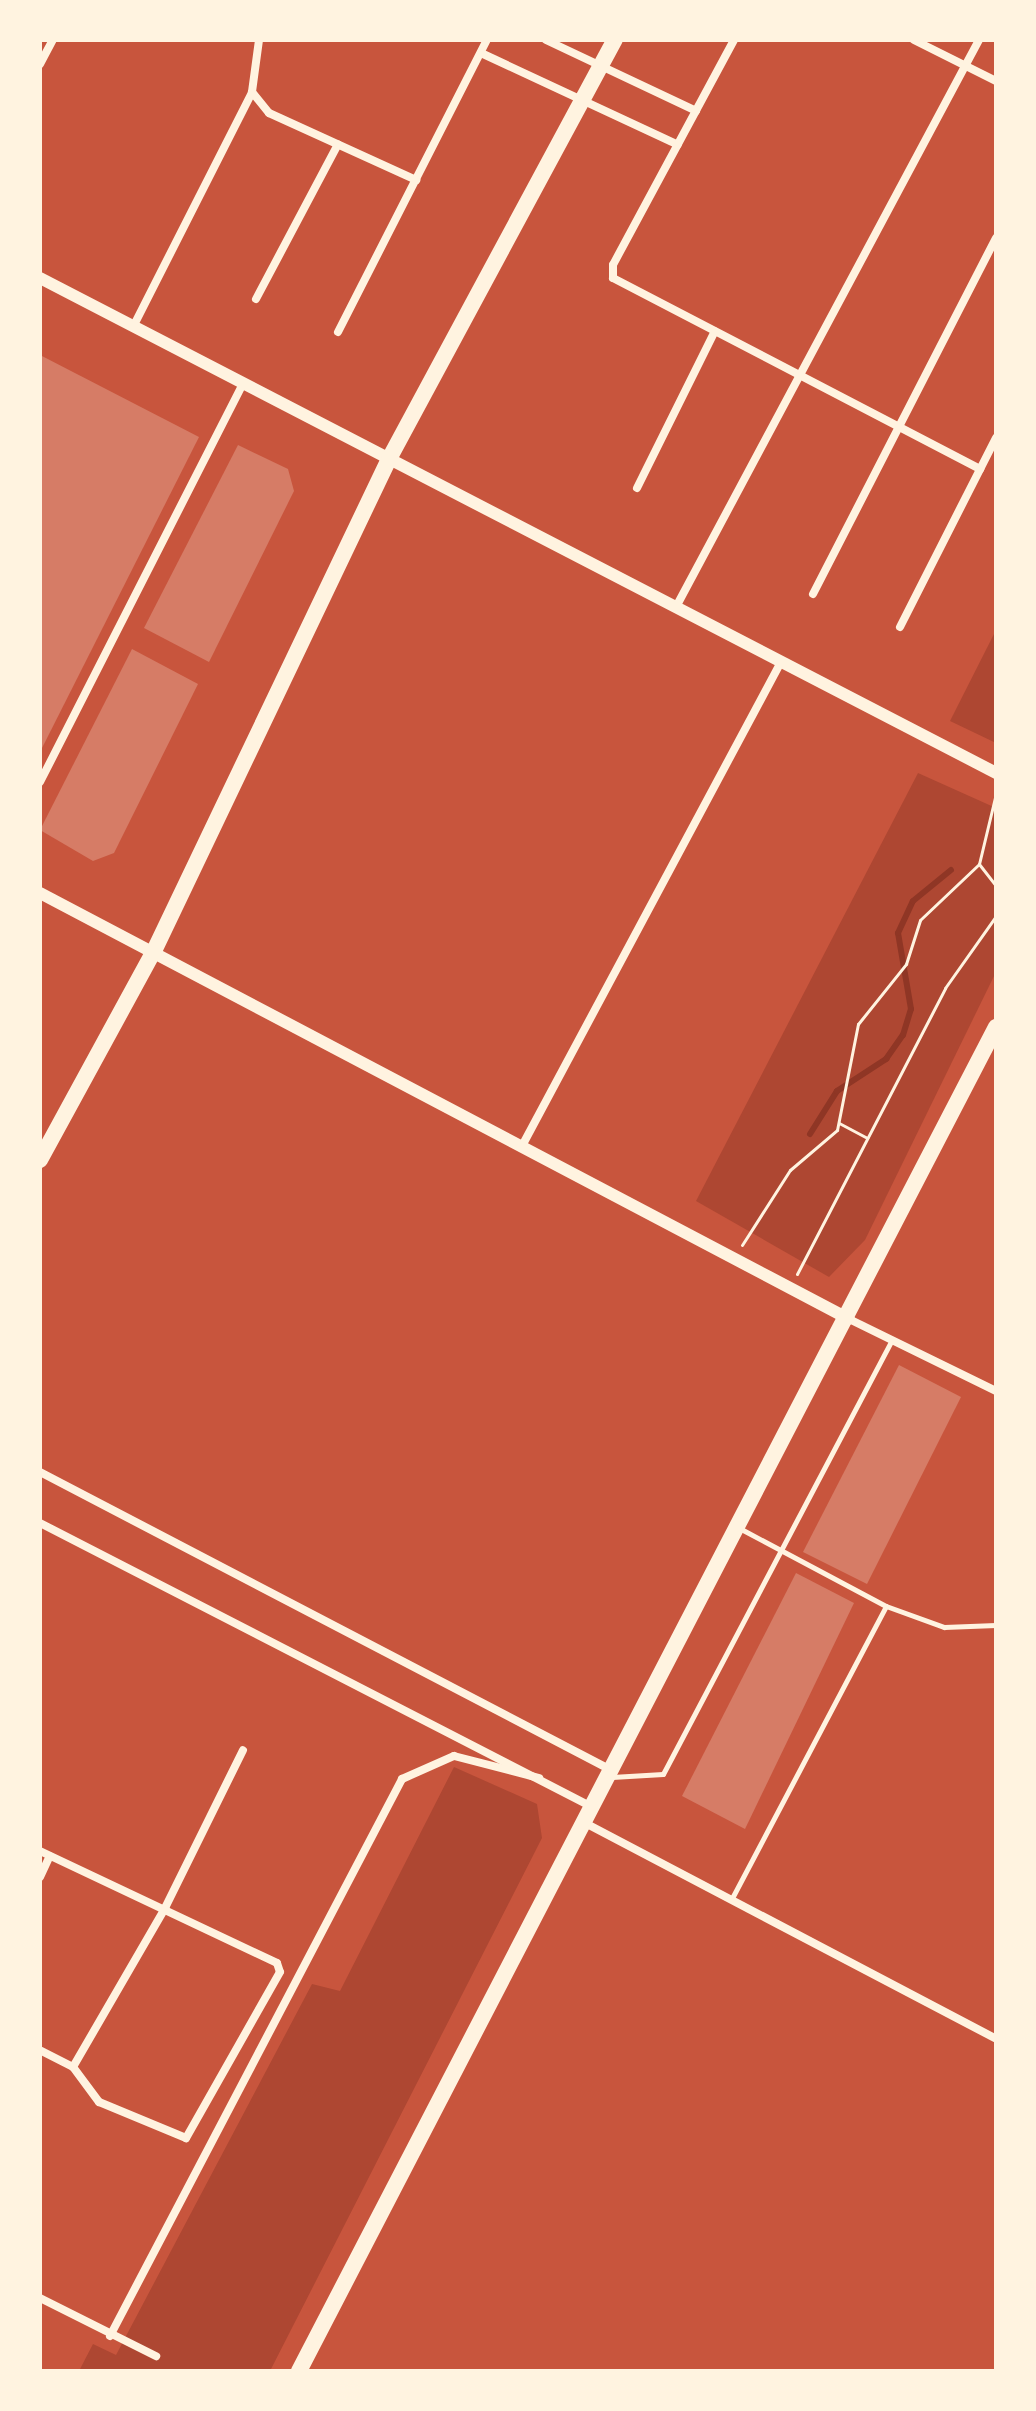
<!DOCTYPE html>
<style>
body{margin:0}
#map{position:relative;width:1036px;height:2411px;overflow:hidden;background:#c8553d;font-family:"PT Sans Narrow",sans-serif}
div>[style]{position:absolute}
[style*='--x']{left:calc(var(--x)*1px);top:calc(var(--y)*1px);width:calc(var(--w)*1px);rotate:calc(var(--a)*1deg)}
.green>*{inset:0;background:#ae4732}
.stream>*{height:6px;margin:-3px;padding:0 3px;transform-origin:3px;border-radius:3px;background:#8f3625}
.building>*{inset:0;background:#d67c66}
.path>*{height:3px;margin:-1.5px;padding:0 1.5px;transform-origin:1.5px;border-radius:1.5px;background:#fff3e0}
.service>*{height:5px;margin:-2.5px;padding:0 2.5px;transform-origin:2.5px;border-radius:2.5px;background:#fff3e0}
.minor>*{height:8px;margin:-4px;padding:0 4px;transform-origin:4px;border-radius:4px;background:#fff3e0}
.tertiary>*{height:12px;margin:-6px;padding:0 6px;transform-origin:6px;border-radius:6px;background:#fff3e0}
.primary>*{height:16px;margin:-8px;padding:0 8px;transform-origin:8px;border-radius:8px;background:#fff3e0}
.trunk>*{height:16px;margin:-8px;padding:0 8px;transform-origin:8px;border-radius:8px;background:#fff3e0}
span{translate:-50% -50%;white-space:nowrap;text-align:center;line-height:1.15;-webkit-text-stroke:8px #fff3e0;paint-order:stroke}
.frame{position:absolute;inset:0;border:42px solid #fff3e0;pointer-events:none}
</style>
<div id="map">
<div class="green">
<i style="clip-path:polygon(996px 630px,996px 743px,950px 721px)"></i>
<i style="clip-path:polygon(918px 773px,996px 808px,996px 972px,865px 1240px,829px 1277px,696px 1201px)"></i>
<i style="clip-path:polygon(454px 1767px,537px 1804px,542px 1838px,270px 2371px,79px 2371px,93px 2344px,116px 2355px,312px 1984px,340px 1991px)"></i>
</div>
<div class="stream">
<i style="--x:810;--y:1134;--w:51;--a:-57.9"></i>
<i style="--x:837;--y:1091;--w:59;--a:-33.1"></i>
<i style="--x:886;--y:1059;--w:29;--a:-55"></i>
<i style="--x:903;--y:1035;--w:27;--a:-73"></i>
<i style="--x:911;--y:1009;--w:77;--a:-99.7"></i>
<i style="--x:898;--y:933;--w:35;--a:-65"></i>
<i style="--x:913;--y:901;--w:49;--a:-39.2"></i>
</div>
<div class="building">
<i style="clip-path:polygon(40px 355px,199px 437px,40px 752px)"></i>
<i style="clip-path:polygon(238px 445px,288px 469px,294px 491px,209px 662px,144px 628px)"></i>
<i style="clip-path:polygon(132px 649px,198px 684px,114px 853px,93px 861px,40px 830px)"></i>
<i style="clip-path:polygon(899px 1365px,961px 1397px,867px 1584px,803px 1552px)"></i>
<i style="clip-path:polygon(796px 1573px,854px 1603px,745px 1829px,682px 1796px)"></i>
</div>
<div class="path">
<i style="--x:979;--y:864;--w:28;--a:52"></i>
<i style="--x:839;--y:1123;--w:32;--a:28"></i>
<i style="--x:742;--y:1245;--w:89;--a:-57.4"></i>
<i style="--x:790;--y:1170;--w:62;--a:-40.4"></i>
<i style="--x:837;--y:1130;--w:108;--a:-78.8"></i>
<i style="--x:858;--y:1024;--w:77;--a:-51.3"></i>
<i style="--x:906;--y:964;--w:46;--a:-72.3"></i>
<i style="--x:920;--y:920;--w:81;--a:-43.5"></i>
<i style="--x:979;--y:864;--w:73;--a:-76.5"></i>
<i style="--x:797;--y:1274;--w:322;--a:-62.6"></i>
<i style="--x:945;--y:988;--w:88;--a:-54.7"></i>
</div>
<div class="service">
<i style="--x:741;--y:1529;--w:164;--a:28"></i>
<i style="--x:886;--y:1606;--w:62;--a:19.9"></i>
<i style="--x:944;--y:1627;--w:52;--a:-2.2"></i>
<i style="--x:612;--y:1777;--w:51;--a:-3.4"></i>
<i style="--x:663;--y:1774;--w:491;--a:-62.2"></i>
<i style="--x:731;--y:1900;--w:332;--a:-62.2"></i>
</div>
<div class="minor">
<i style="--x:259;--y:40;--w:52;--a:97.7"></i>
<i style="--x:252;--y:92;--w:27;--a:51"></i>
<i style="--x:269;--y:113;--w:162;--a:24.5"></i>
<i style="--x:546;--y:40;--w:166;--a:25.3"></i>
<i style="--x:734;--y:40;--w:255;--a:118.3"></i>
<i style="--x:613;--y:265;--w:13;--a:90"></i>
<i style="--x:613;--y:278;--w:414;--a:27.5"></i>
<i style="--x:914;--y:40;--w:92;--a:26.6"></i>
<i style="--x:481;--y:53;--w:217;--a:25"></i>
<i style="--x:40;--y:64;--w:27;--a:-62"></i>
<i style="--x:256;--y:299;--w:175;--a:-62.1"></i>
<i style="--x:133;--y:327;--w:263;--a:-63.1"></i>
<i style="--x:338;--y:332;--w:328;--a:-63"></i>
<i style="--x:637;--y:488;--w:175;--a:-63.6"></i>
<i style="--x:813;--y:594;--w:400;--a:-62.8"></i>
<i style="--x:676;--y:607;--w:643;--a:-61.88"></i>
<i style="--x:900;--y:627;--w:212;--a:-63.1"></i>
<i style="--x:40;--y:782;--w:447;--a:-63"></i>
<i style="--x:522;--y:1146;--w:549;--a:-61.85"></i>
<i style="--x:849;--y:1319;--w:164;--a:26.1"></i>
<i style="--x:40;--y:1472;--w:646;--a:27.56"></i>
<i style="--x:40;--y:1523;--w:623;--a:27.22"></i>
<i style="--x:587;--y:1824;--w:462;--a:27.7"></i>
<i style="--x:40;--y:1851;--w:262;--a:25.3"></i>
<i style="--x:277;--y:1963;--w:9;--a:72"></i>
<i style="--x:280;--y:1972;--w:191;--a:119.5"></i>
<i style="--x:186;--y:2138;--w:94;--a:-157.5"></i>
<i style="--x:99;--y:2102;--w:44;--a:-126.6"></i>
<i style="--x:73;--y:2067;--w:37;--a:-153"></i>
<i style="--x:40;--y:1877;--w:23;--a:-65"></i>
<i style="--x:73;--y:2067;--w:184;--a:-59.9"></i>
<i style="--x:165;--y:1908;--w:176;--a:-63.7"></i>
<i style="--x:40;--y:2298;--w:130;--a:26.6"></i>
<i style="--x:110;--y:2336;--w:629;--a:-62.33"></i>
<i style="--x:402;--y:1779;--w:57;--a:-23.9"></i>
<i style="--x:454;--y:1756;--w:88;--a:14.5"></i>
</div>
<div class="tertiary">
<i style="--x:40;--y:278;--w:1077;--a:27.37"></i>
<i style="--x:40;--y:893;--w:914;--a:27.77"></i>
</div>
<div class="primary">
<i style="--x:40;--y:1160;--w:238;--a:-61.4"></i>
<i style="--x:154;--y:951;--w:545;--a:-64.47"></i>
<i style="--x:389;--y:459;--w:476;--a:-61.7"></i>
</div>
<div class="trunk">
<i style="--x:299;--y:2371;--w:1514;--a:-62.59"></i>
</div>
<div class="frame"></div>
</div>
